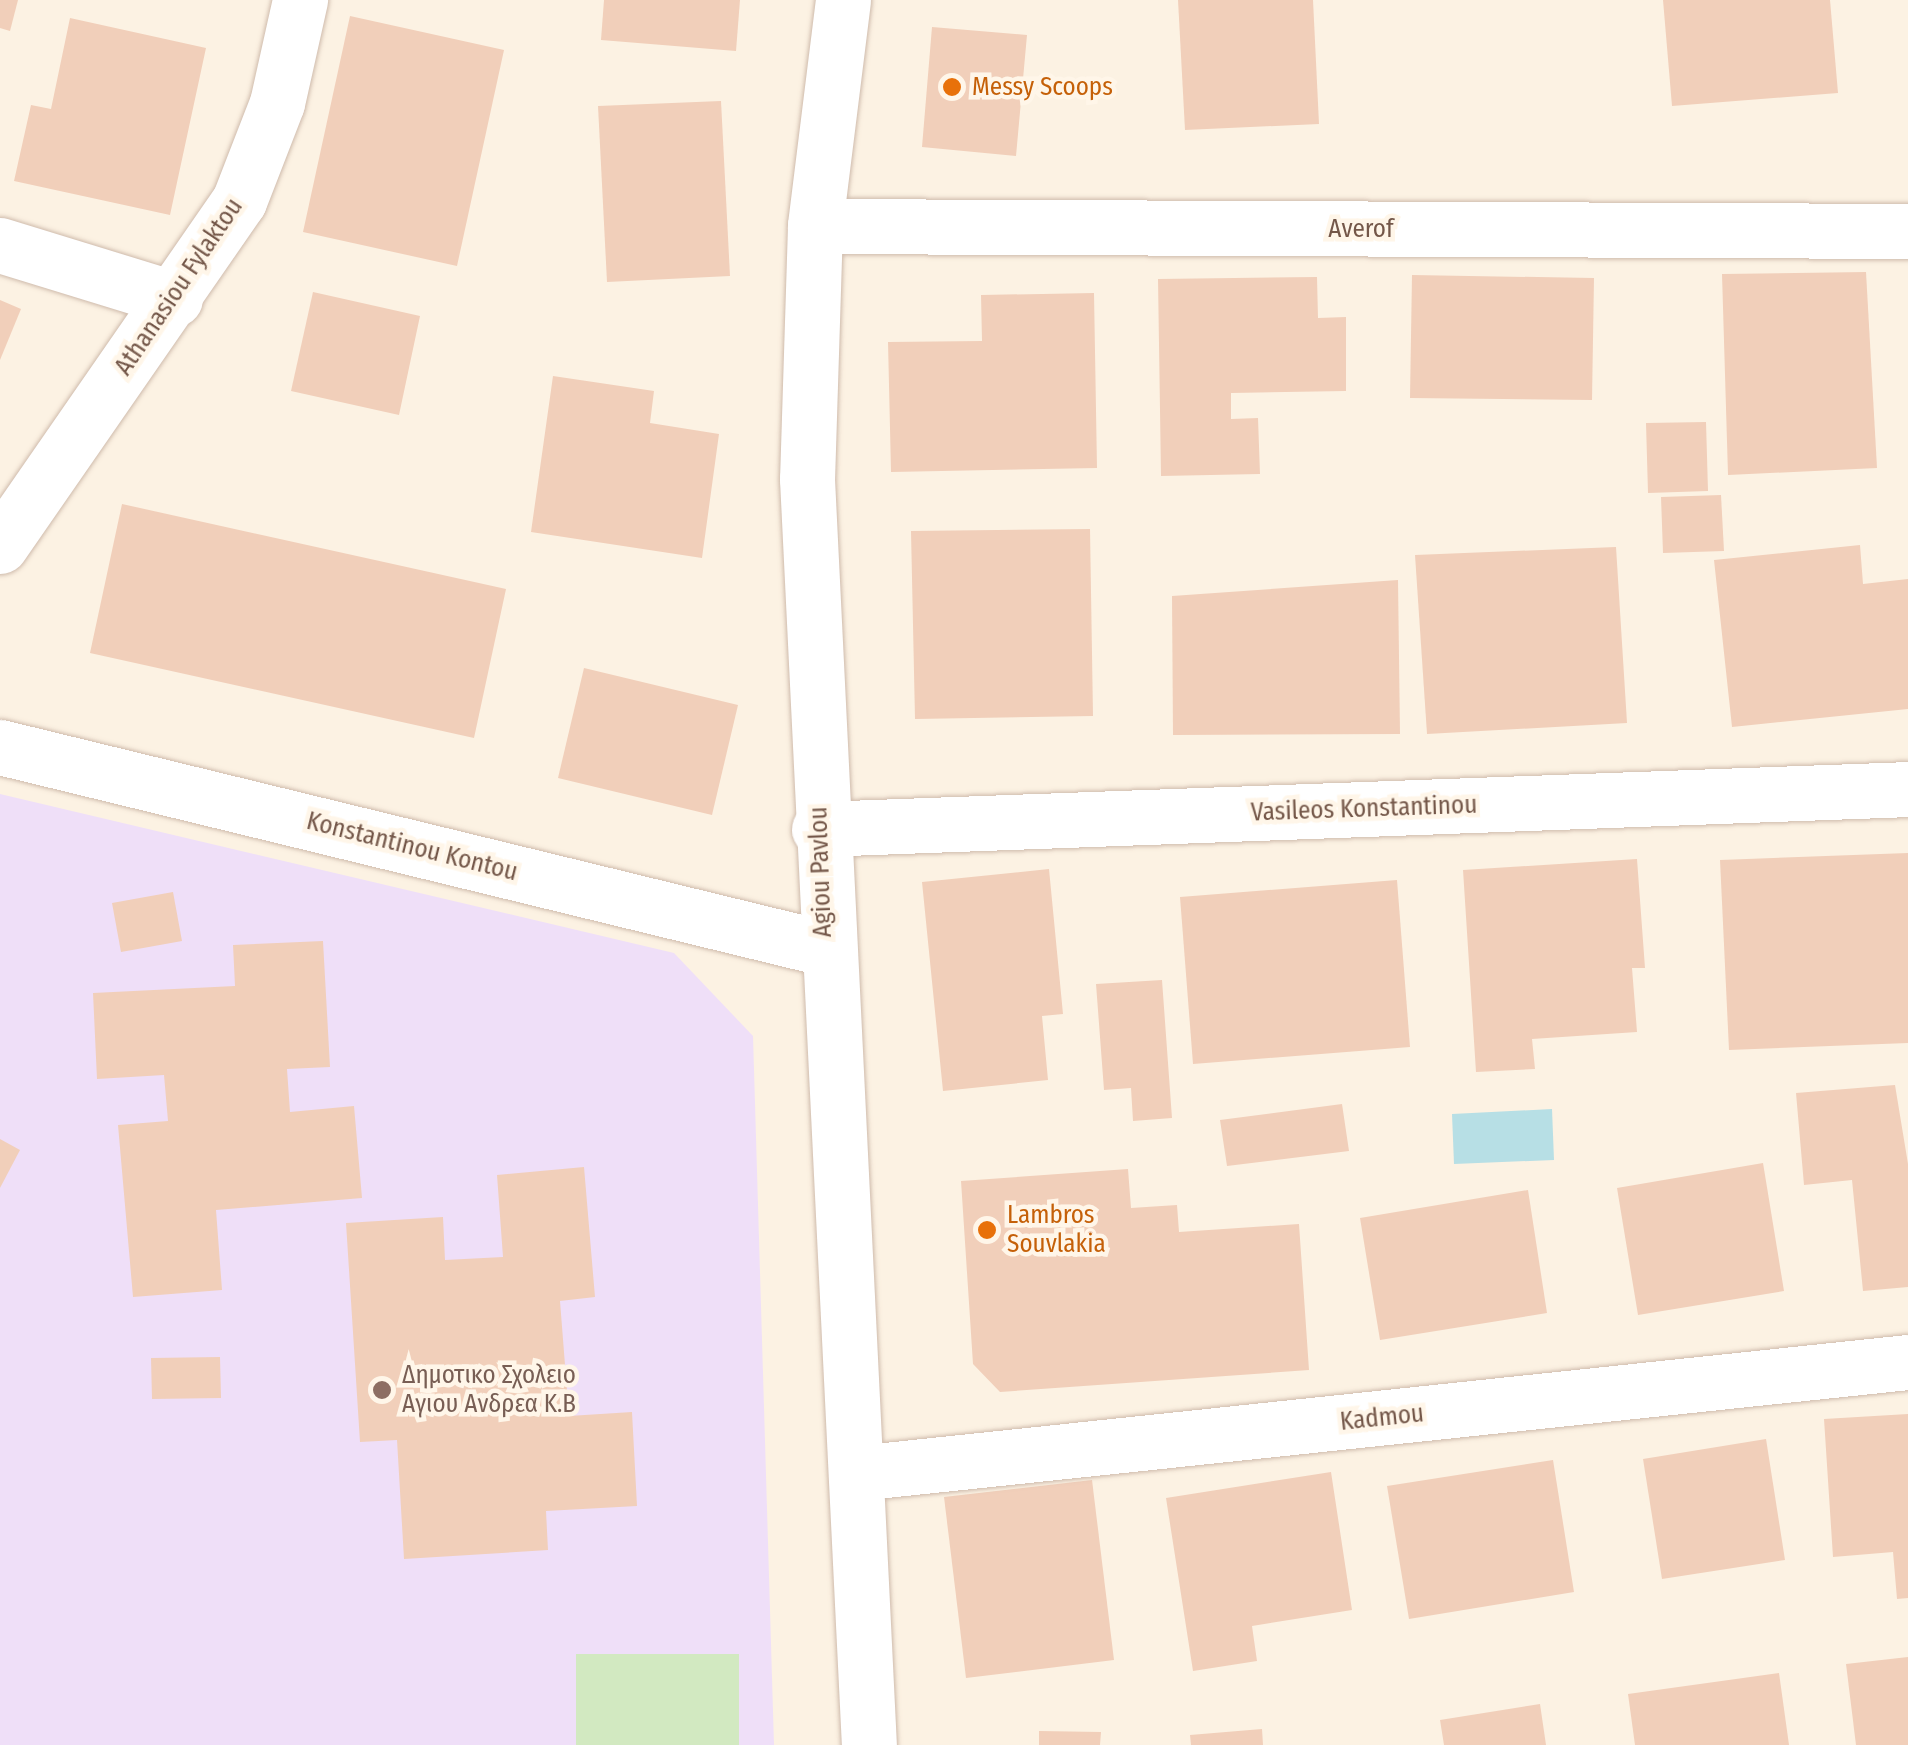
<!DOCTYPE html>
<meta charset="utf-8">
<style>
body{margin:0}
#map{position:relative;width:1908px;height:1745px;overflow:hidden;background:#fcf2e3;font-family:"Fira Sans Condensed",sans-serif}
div>[style]{position:absolute}
[style*='--x']{left:calc(var(--x)*1px);top:calc(var(--y)*1px);width:calc(var(--w)*1px);rotate:calc(var(--a)*1deg)}
.education>*{inset:0;background:#efdff8}
.green>*{inset:0;background:#d2e9c1}
.water>*{inset:0;background:#b7dfe5}
.building>*{inset:0;background:#f1cfba}
.roads{filter:drop-shadow(0 0 2px #cfbbac) drop-shadow(0 0 2px #cfbbac)}
.street>*{height:55px;margin:-27.5px;padding:0 27.5px;transform-origin:27.5px;border-radius:27.5px;background:#fff}
.secondary>*{height:55px;margin:-27.5px;padding:0 27.5px;transform-origin:27.5px;border-radius:27.5px;background:#fff}
.dots>*{width:28px;height:28px;translate:-50% -50%;box-sizing:border-box;border:5px solid #fff6e9;border-radius:50%}
span{translate:-50% -50%;white-space:nowrap;text-align:center;line-height:1.15;-webkit-text-stroke:9px #fff6e9;paint-order:stroke}
.food-label{font-size:25px;color:#c56008}
.left{translate:0 -50%;text-align:left}
.street-label{font-size:25px;color:#745749}
.education-label{font-size:25px;color:#785e54}
</style>
<div id="map">
<div class="education">
<i style="clip-path:polygon(0 794px,674px 953px,753px 1036px,774px 1745px,0 1745px)"></i>
</div>
<div class="green">
<i style="clip-path:polygon(576px 1654px,739px 1654px,739px 1745px,576px 1745px)"></i>
</div>
<div class="water">
<i style="clip-path:polygon(1552px 1109px,1554px 1160px,1454px 1164px,1452px 1114px)"></i>
</div>
<div class="building">
<i style="clip-path:polygon(0 0,18px 0,10px 31px,0 28px)"></i>
<i style="clip-path:polygon(604px 0,740px 0,736px 51px,601px 40px)"></i>
<i style="clip-path:polygon(1178px 0,1313px 0,1319px 124px,1185px 130px)"></i>
<i style="clip-path:polygon(1663px 0,1830px 0,1838px 93px,1672px 106px)"></i>
<i style="clip-path:polygon(350px 16px,504px 50px,457px 266px,303px 232px)"></i>
<i style="clip-path:polygon(70px 18px,206px 48px,170px 215px,14px 181px,31px 105px,51px 109px)"></i>
<i style="clip-path:polygon(932px 27px,1027px 35px,1016px 156px,922px 147px)"></i>
<i style="clip-path:polygon(721px 101px,730px 276px,607px 282px,598px 106px)"></i>
<i style="clip-path:polygon(1866px 272px,1877px 468px,1728px 475px,1722px 274px)"></i>
<i style="clip-path:polygon(1412px 275px,1594px 278px,1592px 400px,1410px 398px)"></i>
<i style="clip-path:polygon(1317px 277px,1318px 318px,1346px 317px,1346px 391px,1231px 393px,1231px 419px,1258px 418px,1260px 474px,1161px 476px,1158px 279px)"></i>
<i style="clip-path:polygon(313px 292px,420px 316px,399px 415px,291px 391px)"></i>
<i style="clip-path:polygon(1094px 293px,1097px 468px,891px 472px,888px 342px,982px 341px,981px 295px)"></i>
<i style="clip-path:polygon(0 300px,21px 309px,0 360px)"></i>
<i style="clip-path:polygon(553px 376px,654px 391px,650px 423px,719px 434px,702px 558px,531px 532px)"></i>
<i style="clip-path:polygon(1706px 422px,1708px 491px,1648px 493px,1646px 423px)"></i>
<i style="clip-path:polygon(1721px 495px,1724px 551px,1663px 553px,1661px 497px)"></i>
<i style="clip-path:polygon(122px 504px,506px 589px,474px 738px,90px 653px)"></i>
<i style="clip-path:polygon(1090px 529px,1093px 716px,915px 719px,911px 531px)"></i>
<i style="clip-path:polygon(1860px 545px,1863px 584px,1908px 579px,1908px 709px,1732px 727px,1714px 560px)"></i>
<i style="clip-path:polygon(1616px 547px,1627px 723px,1427px 734px,1415px 555px)"></i>
<i style="clip-path:polygon(1398px 580px,1400px 734px,1173px 735px,1172px 596px)"></i>
<i style="clip-path:polygon(584px 668px,738px 705px,712px 815px,558px 778px)"></i>
<i style="clip-path:polygon(1908px 853px,1908px 1043px,1729px 1050px,1720px 860px)"></i>
<i style="clip-path:polygon(1637px 859px,1645px 968px,1632px 968px,1637px 1032px,1532px 1039px,1535px 1069px,1476px 1072px,1463px 870px)"></i>
<i style="clip-path:polygon(1049px 869px,1063px 1014px,1042px 1016px,1048px 1080px,943px 1091px,922px 882px)"></i>
<i style="clip-path:polygon(1397px 880px,1410px 1047px,1193px 1064px,1180px 897px)"></i>
<i style="clip-path:polygon(173px 892px,182px 941px,121px 952px,112px 903px)"></i>
<i style="clip-path:polygon(323px 941px,330px 1067px,287px 1069px,290px 1112px,354px 1106px,362px 1198px,216px 1210px,222px 1290px,133px 1297px,118px 1125px,168px 1121px,164px 1075px,97px 1079px,93px 993px,235px 986px,233px 945px)"></i>
<i style="clip-path:polygon(1162px 980px,1172px 1118px,1133px 1121px,1131px 1088px,1104px 1090px,1096px 984px)"></i>
<i style="clip-path:polygon(1895px 1085px,1908px 1164px,1908px 1287px,1863px 1291px,1852px 1180px,1804px 1185px,1796px 1093px)"></i>
<i style="clip-path:polygon(1342px 1104px,1349px 1151px,1227px 1166px,1220px 1120px)"></i>
<i style="clip-path:polygon(0 1139px,20px 1150px,0 1188px)"></i>
<i style="clip-path:polygon(1763px 1163px,1784px 1291px,1638px 1315px,1617px 1188px)"></i>
<i style="clip-path:polygon(584px 1167px,595px 1297px,560px 1301px,569px 1416px,632px 1412px,637px 1506px,546px 1511px,548px 1550px,404px 1559px,397px 1440px,360px 1442px,346px 1223px,443px 1217px,445px 1260px,503px 1257px,497px 1175px)"></i>
<i style="clip-path:polygon(1128px 1169px,1131px 1208px,1177px 1205px,1179px 1232px,1299px 1224px,1309px 1370px,1000px 1392px,973px 1364px,961px 1181px)"></i>
<i style="clip-path:polygon(1528px 1190px,1547px 1313px,1380px 1340px,1360px 1218px)"></i>
<i style="clip-path:polygon(220px 1357px,221px 1398px,152px 1399px,151px 1358px)"></i>
<i style="clip-path:polygon(1908px 1414px,1908px 1598px,1897px 1599px,1893px 1552px,1833px 1557px,1824px 1419px)"></i>
<i style="clip-path:polygon(1766px 1439px,1785px 1560px,1662px 1579px,1643px 1459px)"></i>
<i style="clip-path:polygon(1553px 1460px,1574px 1592px,1409px 1619px,1387px 1486px)"></i>
<i style="clip-path:polygon(1331px 1472px,1352px 1610px,1252px 1626px,1257px 1661px,1193px 1671px,1166px 1498px)"></i>
<i style="clip-path:polygon(1092px 1480px,1114px 1660px,966px 1678px,944px 1497px)"></i>
<i style="clip-path:polygon(1908px 1657px,1908px 1745px,1856px 1745px,1846px 1664px)"></i>
<i style="clip-path:polygon(1779px 1673px,1789px 1745px,1635px 1745px,1628px 1694px)"></i>
<i style="clip-path:polygon(1540px 1704px,1546px 1745px,1444px 1745px,1440px 1720px)"></i>
<i style="clip-path:polygon(1262px 1729px,1263px 1745px,1191px 1745px,1190px 1735px)"></i>
<i style="clip-path:polygon(1039px 1731px,1101px 1732px,1100px 1745px,1039px 1745px)"></i>
</div>
<div class="roads">
<div class="street">
<i style="--x:815;--y:226;--w:1093;--a:0.26"></i>
<i style="--x:0;--y:245;--w:183;--a:17.1"></i>
<i style="--x:0;--y:546;--w:420;--a:-55.3"></i>
<i style="--x:239;--y:201;--w:105;--a:-68.8"></i>
<i style="--x:277;--y:103;--w:106;--a:-77.4"></i>
<i style="--x:0;--y:747;--w:848;--a:13.71"></i>
<i style="--x:819;--y:829;--w:1090;--a:-2.1"></i>
<i style="--x:857;--y:1473;--w:1057;--a:-6.03"></i>
</div>
<div class="secondary">
<i style="--x:843;--y:0;--w:228;--a:97.1"></i>
<i style="--x:815;--y:226;--w:253;--a:91.8"></i>
<i style="--x:807;--y:479;--w:1268;--a:87.2"></i>
</div>
</div>
<div class="dots">
<i style="left:952px;top:87px;background:#e8710a"></i>
<i style="left:987px;top:1230px;background:#e8710a"></i>
<i style="left:382px;top:1390px;background:#8d6e63"></i>
</div>
<div class="food-label">
<span class="left" style="left:972px;top:87px">Messy Scoops</span>
<span class="left" style="left:1007px;top:1230px">Lambros<br>Souvlakia</span>
</div>
<div class="street-label">
<span style="left:1361px;top:229px">Averof</span>
<span style="left:179px;top:287px;rotate:-56deg">Athanasiou Fylaktou</span>
<span style="left:1364px;top:809px;rotate:-2deg">Vasileos Konstantinou</span>
<span style="left:412px;top:847px;rotate:14deg">Konstantinou Kontou</span>
<span style="left:821px;top:872px;rotate:-92deg">Agiou Pavlou</span>
<span style="left:1382px;top:1418px;rotate:-6deg">Kadmou</span>
</div>
<div class="education-label">
<span class="left" style="left:402px;top:1390px">Δημοτικο Σχολειο<br>Αγιου Ανδρεα Κ.Β</span>
</div>
</div>
